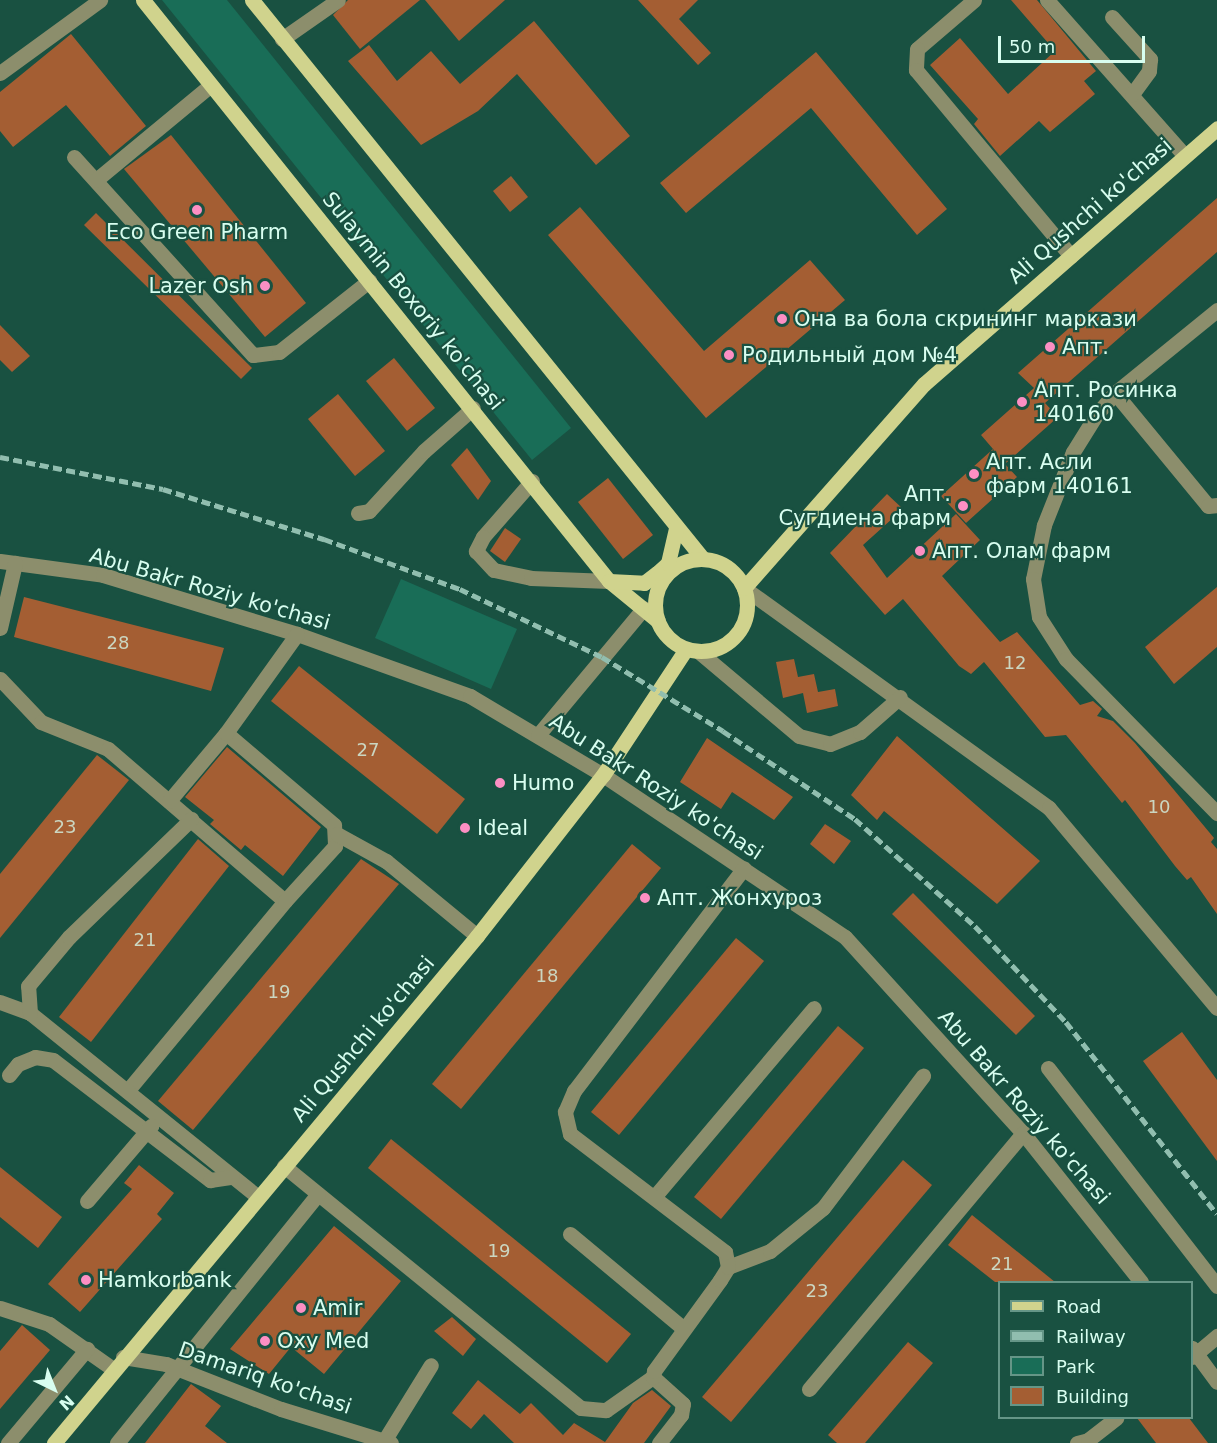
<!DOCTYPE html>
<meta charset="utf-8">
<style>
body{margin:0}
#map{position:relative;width:1217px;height:1443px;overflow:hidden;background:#195141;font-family:"DejaVu Sans",sans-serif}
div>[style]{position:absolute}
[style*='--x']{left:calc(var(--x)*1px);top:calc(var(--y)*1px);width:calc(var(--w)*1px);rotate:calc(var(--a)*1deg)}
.green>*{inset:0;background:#196d57}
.building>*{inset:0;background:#a45e33}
.minor>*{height:15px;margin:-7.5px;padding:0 7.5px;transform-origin:7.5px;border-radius:7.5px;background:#8c8e6c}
.major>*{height:15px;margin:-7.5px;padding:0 7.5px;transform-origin:7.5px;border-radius:7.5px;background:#d0d38d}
.major>.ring{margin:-7.5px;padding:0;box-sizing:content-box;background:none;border:15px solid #d0d38d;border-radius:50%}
.rail>*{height:4.5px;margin-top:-2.25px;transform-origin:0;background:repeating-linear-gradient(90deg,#91beaf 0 9px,transparent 0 13.5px)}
.dots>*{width:16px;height:16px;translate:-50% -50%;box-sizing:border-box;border:3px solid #195141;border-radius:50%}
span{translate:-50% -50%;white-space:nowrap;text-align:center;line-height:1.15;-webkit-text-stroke:4.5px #195141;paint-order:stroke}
.number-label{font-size:18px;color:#cbd6c1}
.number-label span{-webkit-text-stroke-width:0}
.street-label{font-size:21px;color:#d8fef0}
.poi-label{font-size:21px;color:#d8fef0}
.right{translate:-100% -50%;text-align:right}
.left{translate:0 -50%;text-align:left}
.legend{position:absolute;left:998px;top:1281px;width:195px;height:138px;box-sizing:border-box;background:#195141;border:2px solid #659687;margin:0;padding:8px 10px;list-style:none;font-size:18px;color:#d8fef0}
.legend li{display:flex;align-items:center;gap:12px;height:30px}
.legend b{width:30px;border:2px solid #659687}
.north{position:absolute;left:24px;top:1359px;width:60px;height:60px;-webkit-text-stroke:4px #195141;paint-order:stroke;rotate:137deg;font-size:16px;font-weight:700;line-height:24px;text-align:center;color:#d8fef0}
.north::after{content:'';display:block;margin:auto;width:21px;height:27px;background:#d8fef0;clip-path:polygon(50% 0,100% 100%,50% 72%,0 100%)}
.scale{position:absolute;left:998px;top:36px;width:147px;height:27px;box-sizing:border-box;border:3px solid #d8fef0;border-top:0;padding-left:8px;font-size:18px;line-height:21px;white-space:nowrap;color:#d8fef0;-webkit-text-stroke:4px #195141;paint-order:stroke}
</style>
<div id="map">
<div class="green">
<i style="clip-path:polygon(162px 0,227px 0,571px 428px,532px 460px)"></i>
<i style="clip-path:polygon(401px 579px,517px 629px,491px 689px,375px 638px)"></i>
</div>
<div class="building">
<i style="clip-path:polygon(348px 0,420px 0,360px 49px,333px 15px)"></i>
<i style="clip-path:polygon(425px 0,505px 0,459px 41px)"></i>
<i style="clip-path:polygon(638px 0,698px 0,679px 19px,711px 53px,698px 65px)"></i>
<i style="clip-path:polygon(1011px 0,1037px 0,1096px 71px,1084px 81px,1095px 94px,1050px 132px,1039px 121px,1000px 156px,974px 124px,978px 119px,930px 65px,960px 38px,1008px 94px,1055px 51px)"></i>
<i style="clip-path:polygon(534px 21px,630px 136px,596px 165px,517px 74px,478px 111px,421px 145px,348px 61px,369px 45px,397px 81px,431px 51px,460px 84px)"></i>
<i style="clip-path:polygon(71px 34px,146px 126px,110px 156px,66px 105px,13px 147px,0 131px,0 92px)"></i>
<i style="clip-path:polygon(816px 52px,947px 209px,917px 235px,811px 108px,686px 213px,660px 183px)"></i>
<i style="clip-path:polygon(171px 135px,306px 303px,265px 337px,124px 169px)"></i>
<i style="clip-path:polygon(511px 176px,528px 197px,510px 212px,493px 191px)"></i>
<i style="clip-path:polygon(1217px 198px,1217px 252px,1045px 403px,1058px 417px,1005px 464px,1017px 477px,966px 523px,941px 496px,993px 449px,981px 435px,1034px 388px,1018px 373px)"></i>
<i style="clip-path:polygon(580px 207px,704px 351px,810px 260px,845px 300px,706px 418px,548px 235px)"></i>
<i style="clip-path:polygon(96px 213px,252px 368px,241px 379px,84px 225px)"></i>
<i style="clip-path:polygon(0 325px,30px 356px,12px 372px,0 360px)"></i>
<i style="clip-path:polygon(394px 358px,435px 408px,407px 431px,366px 381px)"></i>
<i style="clip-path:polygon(338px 394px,385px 451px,355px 476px,308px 419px)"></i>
<i style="clip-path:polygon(467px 448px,491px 481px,478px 500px,451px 465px)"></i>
<i style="clip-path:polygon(608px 478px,653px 535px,623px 559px,578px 502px)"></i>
<i style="clip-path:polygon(887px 494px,903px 509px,863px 545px,887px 578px,956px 514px,980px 540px,942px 576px,1000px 642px,1017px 632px,1080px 705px,1093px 701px,1102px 709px,1097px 716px,1113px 721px,1135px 743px,1214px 838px,1211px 842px,1217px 849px,1217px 914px,1191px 877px,1187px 880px,1175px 866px,1125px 800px,1122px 803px,1066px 735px,1045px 737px,984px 662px,971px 674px,959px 666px,903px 599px,885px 615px,830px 553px)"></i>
<i style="clip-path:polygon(505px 528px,521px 539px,505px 562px,490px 551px)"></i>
<i style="clip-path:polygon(1217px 587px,1217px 647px,1174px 684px,1145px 647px)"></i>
<i style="clip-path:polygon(24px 597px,224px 648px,211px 691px,14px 637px)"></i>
<i style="clip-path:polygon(794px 659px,798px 677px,814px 674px,818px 692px,835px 689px,838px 706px,807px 713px,803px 693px,783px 698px,776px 662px)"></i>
<i style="clip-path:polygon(299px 666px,465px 799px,437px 834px,271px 701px)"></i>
<i style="clip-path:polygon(897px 736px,1040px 861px,997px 904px,884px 811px,877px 820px,851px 795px)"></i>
<i style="clip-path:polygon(707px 738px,793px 797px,774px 820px,732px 792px,721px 809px,680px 782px)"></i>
<i style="clip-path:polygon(227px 747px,321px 827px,283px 876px,245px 845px,241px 850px,210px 824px,214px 820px,185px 797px)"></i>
<i style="clip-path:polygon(97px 755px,129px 780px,0 938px,0 874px)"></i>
<i style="clip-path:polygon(825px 824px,851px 841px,834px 864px,810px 844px)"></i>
<i style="clip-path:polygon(198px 839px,229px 866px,91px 1042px,59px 1017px)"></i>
<i style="clip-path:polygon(632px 844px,661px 868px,461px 1109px,432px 1084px)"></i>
<i style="clip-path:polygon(361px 859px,399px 884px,193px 1130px,158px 1101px)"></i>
<i style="clip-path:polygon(913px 893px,1035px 1016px,1016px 1035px,892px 914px)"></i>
<i style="clip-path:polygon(736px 938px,764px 961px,619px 1135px,591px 1112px)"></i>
<i style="clip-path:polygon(838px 1026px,864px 1048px,721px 1219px,694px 1197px)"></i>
<i style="clip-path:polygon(1182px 1032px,1217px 1080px,1217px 1161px,1143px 1061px)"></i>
<i style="clip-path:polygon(391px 1139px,631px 1334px,607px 1363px,368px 1168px)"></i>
<i style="clip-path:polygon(903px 1160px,932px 1185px,731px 1422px,702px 1397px)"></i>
<i style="clip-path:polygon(139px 1165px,174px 1193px,157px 1214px,162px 1219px,80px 1312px,48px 1284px,132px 1189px,124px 1183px)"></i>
<i style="clip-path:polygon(0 1167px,62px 1217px,38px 1248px,0 1217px)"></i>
<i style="clip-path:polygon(972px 1215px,1055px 1282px,995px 1282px,948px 1245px)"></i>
<i style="clip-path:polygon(334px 1226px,401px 1281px,324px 1374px,291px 1347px,269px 1374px,230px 1349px)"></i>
<i style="clip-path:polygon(452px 1317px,476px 1339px,463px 1356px,434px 1331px)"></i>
<i style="clip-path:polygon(22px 1325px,50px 1350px,0 1409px,0 1351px)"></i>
<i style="clip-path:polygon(908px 1342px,933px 1363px,865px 1443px,837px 1443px,828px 1435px)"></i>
<i style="clip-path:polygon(478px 1380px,520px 1414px,531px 1403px,563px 1435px,574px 1423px,605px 1442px,633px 1403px,652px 1390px,671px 1406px,644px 1443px,514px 1443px,484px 1414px,471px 1429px,452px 1413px)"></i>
<i style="clip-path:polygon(191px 1384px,221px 1406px,205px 1426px,227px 1443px,145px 1443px)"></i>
<i style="clip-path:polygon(1137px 1418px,1189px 1418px,1208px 1443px,1156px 1443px)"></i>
</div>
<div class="minor">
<i style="--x:974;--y:0;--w:75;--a:139.3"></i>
<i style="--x:917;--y:49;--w:21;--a:93"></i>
<i style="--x:916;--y:70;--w:242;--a:50.2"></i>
<i style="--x:1047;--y:0;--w:208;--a:48.5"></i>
<i style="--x:1112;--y:17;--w:57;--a:47.9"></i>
<i style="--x:1150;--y:59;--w:12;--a:95"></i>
<i style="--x:1149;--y:71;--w:29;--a:126"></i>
<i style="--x:282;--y:39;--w:68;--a:-34.9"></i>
<i style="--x:0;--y:73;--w:124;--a:-36.1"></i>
<i style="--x:74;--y:157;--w:267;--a:47.9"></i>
<i style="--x:253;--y:355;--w:26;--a:-7"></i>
<i style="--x:279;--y:352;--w:115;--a:-38.3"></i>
<i style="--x:96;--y:180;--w:149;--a:-39.6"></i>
<i style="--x:1217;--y:310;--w:132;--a:140.9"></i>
<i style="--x:1115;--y:393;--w:29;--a:131"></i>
<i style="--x:1096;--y:415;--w:44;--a:121.9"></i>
<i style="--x:1073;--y:452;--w:79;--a:111.7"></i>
<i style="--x:1044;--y:525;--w:55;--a:101.5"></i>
<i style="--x:1033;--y:579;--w:38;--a:81"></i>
<i style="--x:1039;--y:617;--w:50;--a:57.3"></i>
<i style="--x:1066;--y:659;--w:216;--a:45.6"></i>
<i style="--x:1115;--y:393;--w:146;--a:50.5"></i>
<i style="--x:1208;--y:506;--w:9;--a:-6"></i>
<i style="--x:532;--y:481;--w:74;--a:131.2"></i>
<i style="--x:483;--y:537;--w:16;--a:117"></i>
<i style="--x:476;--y:551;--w:26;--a:47"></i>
<i style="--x:494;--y:570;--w:38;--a:12"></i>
<i style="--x:531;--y:578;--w:78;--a:2.2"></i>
<i style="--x:358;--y:513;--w:11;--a:-10"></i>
<i style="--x:369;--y:511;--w:81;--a:-47.5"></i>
<i style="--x:424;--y:451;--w:65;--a:-41.3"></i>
<i style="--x:0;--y:561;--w:104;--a:7.7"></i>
<i style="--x:103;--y:575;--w:203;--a:16.9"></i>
<i style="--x:297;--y:634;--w:184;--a:19.7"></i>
<i style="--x:470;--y:696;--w:155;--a:30.7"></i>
<i style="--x:603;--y:775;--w:291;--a:33.8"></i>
<i style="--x:845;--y:937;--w:265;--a:47.8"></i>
<i style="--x:1023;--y:1133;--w:190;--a:51.6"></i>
<i style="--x:744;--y:588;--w:376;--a:35.8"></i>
<i style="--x:1049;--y:808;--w:261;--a:50"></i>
<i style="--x:0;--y:628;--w:67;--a:-77"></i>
<i style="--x:698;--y:651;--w:132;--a:40.1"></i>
<i style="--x:799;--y:736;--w:32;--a:14"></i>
<i style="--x:830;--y:744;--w:32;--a:-22"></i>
<i style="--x:860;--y:732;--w:53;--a:-41.2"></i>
<i style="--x:0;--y:679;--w:59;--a:46.4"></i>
<i style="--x:41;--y:722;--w:72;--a:21.9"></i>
<i style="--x:108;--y:749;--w:233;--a:40.7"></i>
<i style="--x:285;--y:901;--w:247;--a:129.7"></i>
<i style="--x:226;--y:733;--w:142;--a:40.4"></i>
<i style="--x:334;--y:825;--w:21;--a:87"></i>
<i style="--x:335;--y:846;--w:74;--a:132.3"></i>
<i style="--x:538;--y:735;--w:165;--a:-50.2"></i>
<i style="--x:169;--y:801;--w:89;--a:-50"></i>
<i style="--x:226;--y:733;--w:122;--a:-54.4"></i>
<i style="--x:337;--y:834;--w:56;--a:28.9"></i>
<i style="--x:386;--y:861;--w:118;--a:39.5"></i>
<i style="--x:0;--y:1002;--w:32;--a:20"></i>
<i style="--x:30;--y:1013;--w:293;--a:38.9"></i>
<i style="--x:30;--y:1013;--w:27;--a:-94"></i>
<i style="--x:28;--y:986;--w:64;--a:-50.1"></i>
<i style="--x:69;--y:937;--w:170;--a:-44"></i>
<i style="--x:1048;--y:1068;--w:276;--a:52.2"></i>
<i style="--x:9;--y:1075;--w:14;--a:-51"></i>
<i style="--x:18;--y:1064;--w:18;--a:-22"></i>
<i style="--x:35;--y:1057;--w:18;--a:9"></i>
<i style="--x:53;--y:1060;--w:198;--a:37.4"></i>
<i style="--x:210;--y:1180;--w:22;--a:-8"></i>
<i style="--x:284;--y:1166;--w:383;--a:39.2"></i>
<i style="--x:581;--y:1408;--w:25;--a:5"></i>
<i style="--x:606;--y:1410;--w:57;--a:-35.1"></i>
<i style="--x:655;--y:1196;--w:246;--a:-49.8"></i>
<i style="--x:87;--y:1201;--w:99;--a:-49.5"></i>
<i style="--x:570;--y:1234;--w:148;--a:39.8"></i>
<i style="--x:728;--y:1267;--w:45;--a:-20.9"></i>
<i style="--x:770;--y:1251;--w:68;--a:-39.1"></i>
<i style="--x:823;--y:1208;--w:166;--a:-52.9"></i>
<i style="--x:0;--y:1308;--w:52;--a:18.1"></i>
<i style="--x:49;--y:1324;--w:78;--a:35.1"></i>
<i style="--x:1192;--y:1348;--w:42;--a:53.7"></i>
<i style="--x:123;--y:1357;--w:44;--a:9.2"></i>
<i style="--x:166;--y:1364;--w:123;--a:21.4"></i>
<i style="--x:281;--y:1409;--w:115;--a:17.2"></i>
<i style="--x:1192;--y:1357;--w:33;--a:-40"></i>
<i style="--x:809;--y:1389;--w:334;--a:-50.1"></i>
<i style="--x:384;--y:1441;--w:89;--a:-58.3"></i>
<i style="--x:8;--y:1443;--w:123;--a:-50"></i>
<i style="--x:117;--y:1443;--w:320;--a:-51.1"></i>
<i style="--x:659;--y:1443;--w:36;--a:-52"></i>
<i style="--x:681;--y:1415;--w:11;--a:-80"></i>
<i style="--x:683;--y:1404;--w:40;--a:-138"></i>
<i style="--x:653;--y:1377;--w:6;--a:-81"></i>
<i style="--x:654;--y:1371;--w:112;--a:-54"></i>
<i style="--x:720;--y:1280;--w:15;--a:-58"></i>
<i style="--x:728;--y:1267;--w:15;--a:-101"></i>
<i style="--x:725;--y:1252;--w:195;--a:-142.7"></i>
<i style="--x:570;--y:1134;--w:23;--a:-103"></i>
<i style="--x:565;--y:1112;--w:23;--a:-67"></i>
<i style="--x:574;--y:1091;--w:280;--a:-52.7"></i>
<i style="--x:1077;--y:1443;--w:11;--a:-15"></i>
<i style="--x:1088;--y:1440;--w:36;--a:-38"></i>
</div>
<div class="major">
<i style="--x:143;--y:0;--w:745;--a:51.27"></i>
<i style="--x:609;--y:581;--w:63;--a:39.2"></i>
<i style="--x:252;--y:0;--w:718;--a:51.1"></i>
<i class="ring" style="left:655px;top:559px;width:77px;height:77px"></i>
<i style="--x:609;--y:581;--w:35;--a:3"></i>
<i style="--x:644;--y:583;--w:16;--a:-38"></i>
<i style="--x:657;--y:573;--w:15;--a:-42"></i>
<i style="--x:668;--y:563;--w:37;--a:-77"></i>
<i style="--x:744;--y:588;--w:272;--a:-48.6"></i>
<i style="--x:924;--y:384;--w:389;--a:-41.1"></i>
<i style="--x:54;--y:1443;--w:660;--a:-50.16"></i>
<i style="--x:477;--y:936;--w:204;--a:-52"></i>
<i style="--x:603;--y:775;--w:151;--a:-56.6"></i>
</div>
<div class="rail">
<i style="--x:0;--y:457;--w:166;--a:11.1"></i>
<i style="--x:163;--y:489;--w:169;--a:17.3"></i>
<i style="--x:324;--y:539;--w:145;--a:20.2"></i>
<i style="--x:460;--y:589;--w:157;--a:25.6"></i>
<i style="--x:602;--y:657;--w:142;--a:31.4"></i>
<i style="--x:723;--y:731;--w:159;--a:33.7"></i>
<i style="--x:855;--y:819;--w:161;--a:41.7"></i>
<i style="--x:975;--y:926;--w:132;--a:46.5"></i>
<i style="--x:1066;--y:1022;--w:244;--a:51.8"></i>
</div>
<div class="dots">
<i style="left:197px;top:210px;background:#fc8fc3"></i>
<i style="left:265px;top:286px;background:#fc8fc3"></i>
<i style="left:782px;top:319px;background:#fc8fc3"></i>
<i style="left:1050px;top:347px;background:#fc8fc3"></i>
<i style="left:729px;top:355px;background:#fc8fc3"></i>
<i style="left:1022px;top:402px;background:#fc8fc3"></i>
<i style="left:974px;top:474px;background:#fc8fc3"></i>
<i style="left:963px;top:506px;background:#fc8fc3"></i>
<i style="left:920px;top:551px;background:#fc8fc3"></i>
<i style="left:500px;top:783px;background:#fc8fc3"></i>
<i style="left:465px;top:828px;background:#fc8fc3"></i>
<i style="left:645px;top:898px;background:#fc8fc3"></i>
<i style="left:86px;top:1280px;background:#fc8fc3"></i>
<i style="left:301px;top:1308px;background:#fc8fc3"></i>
<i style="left:265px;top:1341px;background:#fc8fc3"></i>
</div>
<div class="number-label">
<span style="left:118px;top:643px">28</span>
<span style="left:1015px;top:663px">12</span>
<span style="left:368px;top:750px">27</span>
<span style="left:1159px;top:807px">10</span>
<span style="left:65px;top:827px">23</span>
<span style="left:145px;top:940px">21</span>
<span style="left:547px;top:976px">18</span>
<span style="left:279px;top:992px">19</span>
<span style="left:499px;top:1251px">19</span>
<span style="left:1002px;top:1264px">21</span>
<span style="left:817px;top:1291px">23</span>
</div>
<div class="street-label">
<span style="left:1090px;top:211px;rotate:-41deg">Ali Qushchi ko'chasi</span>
<span style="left:413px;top:301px;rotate:51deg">Sulaymin Boxoriy ko'chasi</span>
<span style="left:210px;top:589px;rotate:16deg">Abu Bakr Roziy ko'chasi</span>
<span style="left:656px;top:787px;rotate:33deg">Abu Bakr Roziy ko'chasi</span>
<span style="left:363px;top:1039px;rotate:-50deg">Ali Qushchi ko'chasi</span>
<span style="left:1024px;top:1107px;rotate:49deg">Abu Bakr Roziy ko'chasi</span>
<span style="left:265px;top:1378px;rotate:19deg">Damariq ko'chasi</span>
</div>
<div class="poi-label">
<span style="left:197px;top:232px">Eco Green Pharm</span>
<span class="right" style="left:253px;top:286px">Lazer Osh</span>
<span class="left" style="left:794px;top:319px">Она ва бола скрининг маркази</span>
<span class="left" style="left:1062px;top:347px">Апт.</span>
<span class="left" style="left:742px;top:355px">Родильный дом №4</span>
<span class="left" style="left:1034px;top:402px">Апт. Росинка<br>140160</span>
<span class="left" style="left:986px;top:474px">Апт. Асли<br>фарм 140161</span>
<span class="right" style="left:951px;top:506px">Апт.<br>Сугдиена фарм</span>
<span class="left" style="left:932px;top:551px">Апт. Олам фарм</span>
<span class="left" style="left:512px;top:783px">Humo</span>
<span class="left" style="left:477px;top:828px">Ideal</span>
<span class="left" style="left:657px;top:898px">Апт. Жонхуроз</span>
<span class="left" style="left:98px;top:1280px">Hamkorbank</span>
<span class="left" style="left:313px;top:1308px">Amir</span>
<span class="left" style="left:277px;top:1341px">Oxy Med</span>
</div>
<ul class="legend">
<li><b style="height:8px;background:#d0d38d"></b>Road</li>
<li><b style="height:8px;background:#91beaf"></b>Railway</li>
<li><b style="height:16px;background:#196d57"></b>Park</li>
<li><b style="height:16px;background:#a45e33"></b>Building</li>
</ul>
<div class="north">N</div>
<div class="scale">50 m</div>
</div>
